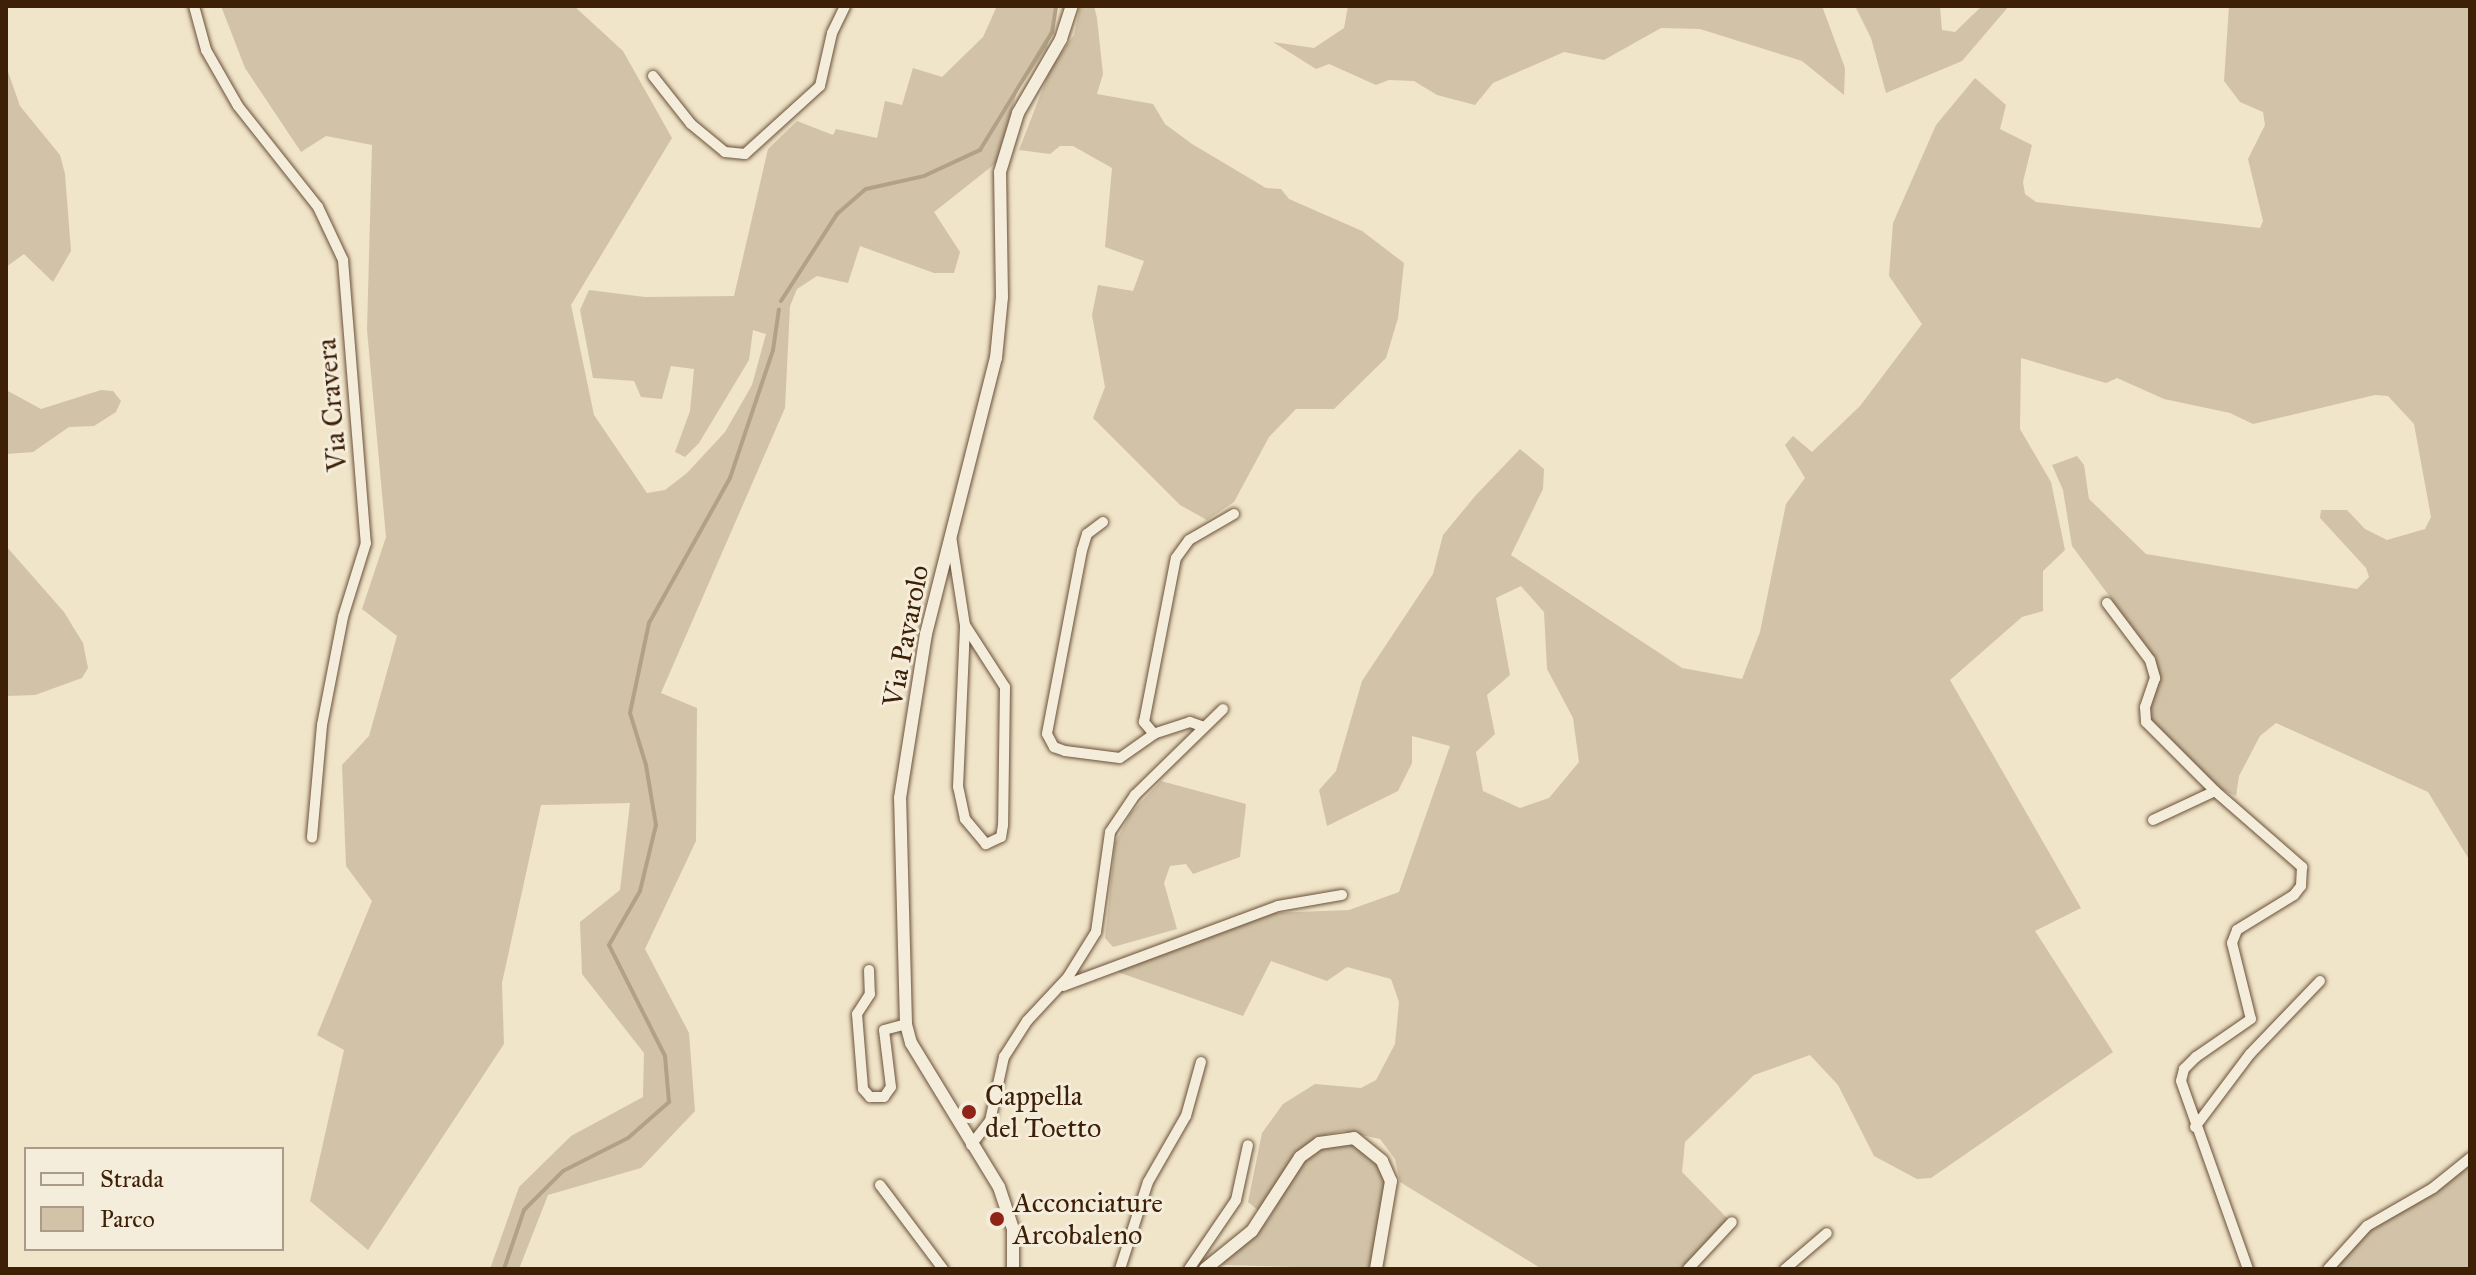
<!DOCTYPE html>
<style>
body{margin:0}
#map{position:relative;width:2476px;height:1275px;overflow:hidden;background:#f0e4c9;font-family:"IM FELL Great Primer",serif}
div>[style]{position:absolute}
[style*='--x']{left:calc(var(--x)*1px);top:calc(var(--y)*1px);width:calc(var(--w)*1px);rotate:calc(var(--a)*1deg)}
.green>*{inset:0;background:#d2c3a8}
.stream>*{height:4px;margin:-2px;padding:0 2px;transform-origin:2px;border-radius:2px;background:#b3a187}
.roads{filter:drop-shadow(0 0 2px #6a5138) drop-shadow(0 0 2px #6a5138)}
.minor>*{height:10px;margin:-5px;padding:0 5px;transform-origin:5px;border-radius:5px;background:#f5eddc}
.tertiary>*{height:12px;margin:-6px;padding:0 6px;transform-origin:6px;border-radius:6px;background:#f5eddc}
.dots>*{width:22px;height:22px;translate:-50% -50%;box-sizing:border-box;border:4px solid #f5eddc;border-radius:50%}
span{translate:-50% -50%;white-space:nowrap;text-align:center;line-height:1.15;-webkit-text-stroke:6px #f5eddc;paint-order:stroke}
.street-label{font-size:28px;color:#3e2007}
.poi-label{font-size:28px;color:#3e2007}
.left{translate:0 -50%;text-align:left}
.frame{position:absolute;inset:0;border:8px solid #3e2007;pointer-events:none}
.legend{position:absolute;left:24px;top:1147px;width:260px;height:104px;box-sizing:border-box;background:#f5eddc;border:2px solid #ac9b87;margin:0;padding:10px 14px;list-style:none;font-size:24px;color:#3e2007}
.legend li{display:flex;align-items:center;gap:16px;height:40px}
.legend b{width:40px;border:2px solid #ac9b87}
</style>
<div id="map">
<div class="green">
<i style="clip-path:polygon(221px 6px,574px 6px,623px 51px,672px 138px,571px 305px,594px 415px,647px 493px,665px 490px,687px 473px,725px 432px,752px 385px,766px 334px,753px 330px,749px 360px,699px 443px,685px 457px,675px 452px,690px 411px,694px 369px,671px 366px,662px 399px,641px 397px,634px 381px,593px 378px,580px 310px,589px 290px,645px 297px,734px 296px,768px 149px,797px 121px,833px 135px,836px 129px,877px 138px,885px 101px,902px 105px,913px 68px,942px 77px,983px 37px,997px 6px,1056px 6px,1047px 48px,1017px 92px,996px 163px,934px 212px,960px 252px,954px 273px,934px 273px,860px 246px,848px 283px,817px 276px,797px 289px,790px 306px,785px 408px,661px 693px,697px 708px,696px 841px,645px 949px,689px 1033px,695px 1111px,641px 1168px,548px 1195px,519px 1269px,490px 1269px,519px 1187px,571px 1136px,643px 1097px,644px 1053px,582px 974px,580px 922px,620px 890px,630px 803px,541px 805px,502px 983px,504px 1044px,368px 1250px,310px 1201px,344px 1050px,317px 1035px,372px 901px,346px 866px,342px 765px,369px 736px,397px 636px,362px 609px,386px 537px,367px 330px,372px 145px,326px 136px,301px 152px,245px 68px)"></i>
<i style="clip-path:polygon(1080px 6px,1094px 6px,1097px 18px,1103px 74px,1097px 94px,1153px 104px,1165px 124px,1192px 144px,1266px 188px,1281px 189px,1289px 199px,1362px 231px,1404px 263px,1398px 318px,1386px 358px,1334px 409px,1296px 409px,1269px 437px,1234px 502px,1207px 520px,1180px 505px,1093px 418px,1105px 387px,1092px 315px,1098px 285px,1133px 291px,1144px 261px,1105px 247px,1112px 168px,1073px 146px,1060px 146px,1050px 154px,1019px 150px,1050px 70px,1074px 35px)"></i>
<i style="clip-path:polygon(1348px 6px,1822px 6px,1845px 68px,1844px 95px,1802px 61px,1700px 29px,1661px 28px,1604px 60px,1564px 52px,1493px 83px,1475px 105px,1437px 95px,1414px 81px,1389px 80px,1376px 85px,1329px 64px,1316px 69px,1273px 42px,1314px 48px,1344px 28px)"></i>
<i style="clip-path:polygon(1855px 6px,1940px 6px,1942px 30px,1955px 32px,1982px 6px,2009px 6px,1962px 61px,1886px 93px,1871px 38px)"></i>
<i style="clip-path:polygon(evenodd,2229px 6px,2470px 6px,2470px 861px,2428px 792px,2276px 723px,2260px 736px,2239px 776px,2236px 796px,2218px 788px,2151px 722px,2149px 709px,2159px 679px,2151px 652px,2072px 546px,2063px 490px,2052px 465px,2077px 456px,2084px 465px,2089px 499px,2146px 554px,2357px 589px,2369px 577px,2366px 568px,2320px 518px,2321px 510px,2347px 510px,2365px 529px,2387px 540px,2425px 529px,2431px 517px,2414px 424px,2388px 396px,2375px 395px,2253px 424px,2230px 413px,2164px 399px,2117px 378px,2106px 383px,2021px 358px,2020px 429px,2051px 482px,2065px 550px,2043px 571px,2043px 611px,2022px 617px,1950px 680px,2081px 908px,2035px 931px,2113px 1052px,1931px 1178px,1917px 1179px,1874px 1156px,1838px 1085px,1810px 1055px,1754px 1075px,1685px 1142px,1682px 1172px,1729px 1220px,1682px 1269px,1542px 1269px,1400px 1182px,1395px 1159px,1380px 1139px,1343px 1131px,1317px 1137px,1297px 1155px,1259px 1211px,1248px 1202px,1262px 1133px,1283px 1104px,1315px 1084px,1361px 1088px,1376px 1080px,1395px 1044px,1399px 1002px,1391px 979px,1347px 967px,1327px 981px,1271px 961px,1243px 1016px,1112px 970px,1268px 913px,1349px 910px,1399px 892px,1450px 746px,1412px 736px,1412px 763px,1398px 791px,1327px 826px,1319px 790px,1336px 771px,1362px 681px,1433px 574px,1443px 535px,1476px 495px,1520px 449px,1544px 469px,1543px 489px,1511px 555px,1682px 668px,1742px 679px,1760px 632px,1786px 504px,1805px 478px,1785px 445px,1793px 436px,1812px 452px,1860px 406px,1922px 324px,1889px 276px,1893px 223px,1936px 125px,1975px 78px,2006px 105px,2000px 129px,2032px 145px,2023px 182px,2025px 194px,2036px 202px,2260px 228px,2263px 221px,2248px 159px,2265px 125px,2263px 112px,2240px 102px,2224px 81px,2229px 6px,1521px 586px,1544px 612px,1547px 669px,1573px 718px,1579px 762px,1549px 798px,1520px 808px,1483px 791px,1476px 752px,1495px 734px,1487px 695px,1510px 675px,1496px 598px,1521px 586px)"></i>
<i style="clip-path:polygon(6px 66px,20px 106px,60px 155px,65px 174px,71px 251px,53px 282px,24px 254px,6px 267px)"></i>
<i style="clip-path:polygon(6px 390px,41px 409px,101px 390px,113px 391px,121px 401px,116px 412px,94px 426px,69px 427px,33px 452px,6px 454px)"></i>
<i style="clip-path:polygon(6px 546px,64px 612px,83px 643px,88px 668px,82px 678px,35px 695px,6px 696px)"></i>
<i style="clip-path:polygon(1161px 781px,1246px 804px,1240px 857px,1193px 874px,1186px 864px,1170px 866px,1164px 883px,1177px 929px,1113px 947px,1105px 938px,1115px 843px,1131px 813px)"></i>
<i style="clip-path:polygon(1353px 1143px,1379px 1163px,1387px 1181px,1372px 1269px,1221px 1265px,1268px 1220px,1303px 1160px,1320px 1147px)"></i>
<i style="clip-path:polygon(2470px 1161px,2470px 1269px,2329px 1269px,2353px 1238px)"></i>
</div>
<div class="stream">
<i style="--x:781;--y:301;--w:103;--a:-57.2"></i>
<i style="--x:837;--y:214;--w:38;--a:-41"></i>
<i style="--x:866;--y:189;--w:59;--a:-12.6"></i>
<i style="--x:924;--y:176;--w:62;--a:-24.9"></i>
<i style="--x:980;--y:150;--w:138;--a:-58.6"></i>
<i style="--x:1052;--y:32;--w:26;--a:-81"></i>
<i style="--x:504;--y:1269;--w:62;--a:-71.3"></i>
<i style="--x:524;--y:1210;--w:55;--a:-45"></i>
<i style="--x:563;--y:1171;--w:73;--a:-26.9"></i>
<i style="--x:628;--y:1138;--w:55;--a:-41.3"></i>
<i style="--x:669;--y:1102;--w:46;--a:-95"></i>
<i style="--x:665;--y:1056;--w:124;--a:-116.8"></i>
<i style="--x:609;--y:945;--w:62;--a:-60.1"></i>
<i style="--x:640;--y:891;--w:68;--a:-76.4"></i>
<i style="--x:656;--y:825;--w:61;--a:-99.5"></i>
<i style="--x:646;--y:765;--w:54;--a:-107.1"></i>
<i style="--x:630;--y:713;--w:92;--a:-78.1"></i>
<i style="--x:649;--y:623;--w:166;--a:-60.8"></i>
<i style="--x:730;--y:478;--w:135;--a:-71.4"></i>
<i style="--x:773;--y:350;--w:41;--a:-81.7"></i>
</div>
<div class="roads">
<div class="minor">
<i style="--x:194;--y:6;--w:46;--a:74.7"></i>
<i style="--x:206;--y:50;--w:64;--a:60.3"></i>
<i style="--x:238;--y:106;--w:129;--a:51.6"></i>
<i style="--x:318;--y:207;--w:59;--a:64.7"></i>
<i style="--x:343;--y:260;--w:284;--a:85.4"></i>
<i style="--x:366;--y:543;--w:77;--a:107.3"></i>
<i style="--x:343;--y:617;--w:110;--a:101"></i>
<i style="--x:322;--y:725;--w:113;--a:95.1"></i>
<i style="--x:653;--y:76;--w:61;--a:51.6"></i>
<i style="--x:691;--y:124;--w:44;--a:39.5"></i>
<i style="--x:725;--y:152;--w:20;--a:6"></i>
<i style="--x:745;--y:154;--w:101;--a:-42.2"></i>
<i style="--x:820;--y:86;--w:54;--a:-77.2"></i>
<i style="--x:832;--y:33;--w:30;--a:-64"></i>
<i style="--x:1103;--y:522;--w:20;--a:143"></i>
<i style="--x:1087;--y:534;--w:17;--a:107"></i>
<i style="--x:1082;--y:550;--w:187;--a:100.8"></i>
<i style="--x:1047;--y:734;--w:15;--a:62"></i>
<i style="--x:1054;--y:747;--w:12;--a:20"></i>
<i style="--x:1065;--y:751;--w:55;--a:7.3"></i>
<i style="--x:1120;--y:758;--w:42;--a:-35.2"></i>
<i style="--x:951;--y:536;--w:90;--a:81.1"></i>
<i style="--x:965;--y:625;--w:74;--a:57.2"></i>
<i style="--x:1005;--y:687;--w:138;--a:90.8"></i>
<i style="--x:1003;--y:825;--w:12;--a:99"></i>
<i style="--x:1001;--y:837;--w:17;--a:155"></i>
<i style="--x:986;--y:844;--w:33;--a:-130"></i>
<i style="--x:965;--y:819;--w:33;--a:-102"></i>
<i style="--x:958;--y:787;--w:162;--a:-87.5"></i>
<i style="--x:2107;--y:603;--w:71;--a:53"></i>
<i style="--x:2150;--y:660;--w:19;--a:74"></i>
<i style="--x:2155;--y:678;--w:31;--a:109"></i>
<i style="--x:2145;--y:707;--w:15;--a:86"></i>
<i style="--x:2146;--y:722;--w:98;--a:45"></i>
<i style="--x:1204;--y:727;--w:15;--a:-160"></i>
<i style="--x:1190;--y:722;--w:38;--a:162"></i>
<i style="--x:1154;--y:734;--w:16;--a:-130"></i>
<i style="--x:1144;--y:722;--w:167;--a:-79"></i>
<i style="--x:1176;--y:558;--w:22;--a:-54"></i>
<i style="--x:1189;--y:540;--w:52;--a:-30"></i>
<i style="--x:2153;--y:820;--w:68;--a:-25.1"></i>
<i style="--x:2215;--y:791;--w:116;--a:41.1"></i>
<i style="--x:2302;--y:867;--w:19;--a:93"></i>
<i style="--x:2301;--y:886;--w:11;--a:128"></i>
<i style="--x:2294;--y:895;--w:67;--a:148.4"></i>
<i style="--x:2237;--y:930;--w:14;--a:111"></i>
<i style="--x:2232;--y:943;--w:78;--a:76"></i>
<i style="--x:2251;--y:1019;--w:67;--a:145.4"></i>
<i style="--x:2196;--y:1057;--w:17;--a:135"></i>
<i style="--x:2184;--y:1069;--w:12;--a:104"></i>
<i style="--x:2181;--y:1081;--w:200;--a:70.4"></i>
<i style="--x:869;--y:970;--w:24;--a:88"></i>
<i style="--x:870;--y:994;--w:24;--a:123"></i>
<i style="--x:857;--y:1014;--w:75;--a:85.4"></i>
<i style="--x:863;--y:1089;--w:11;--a:49"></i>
<i style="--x:870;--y:1097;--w:14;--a:0"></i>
<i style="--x:884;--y:1097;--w:12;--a:-55"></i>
<i style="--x:891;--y:1087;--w:57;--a:-97"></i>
<i style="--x:884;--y:1030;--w:23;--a:-15"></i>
<i style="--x:1063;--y:986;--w:229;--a:-20.4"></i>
<i style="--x:1278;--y:906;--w:65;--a:-9.8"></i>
<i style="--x:2195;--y:1127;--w:91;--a:-53"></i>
<i style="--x:2250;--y:1054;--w:101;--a:-46.2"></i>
<i style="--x:971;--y:1145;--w:31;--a:-52"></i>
<i style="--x:990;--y:1121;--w:66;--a:-77.7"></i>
<i style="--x:1004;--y:1057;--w:43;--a:-57.4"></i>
<i style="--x:1027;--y:1021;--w:60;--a:-47"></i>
<i style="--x:1068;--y:977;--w:53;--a:-58.1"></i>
<i style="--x:1096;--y:932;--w:101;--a:-82"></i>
<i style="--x:1110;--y:832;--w:45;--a:-56"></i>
<i style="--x:1135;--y:795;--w:123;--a:-44.3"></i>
<i style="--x:880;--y:1185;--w:105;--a:53.1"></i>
<i style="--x:1120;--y:1269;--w:91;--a:-72.2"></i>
<i style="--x:1148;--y:1182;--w:76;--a:-60.1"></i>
<i style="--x:1186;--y:1116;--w:56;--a:-74.5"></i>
<i style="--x:1189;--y:1269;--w:83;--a:-55.7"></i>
<i style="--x:1236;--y:1200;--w:56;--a:-77.7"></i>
<i style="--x:1688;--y:1269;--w:64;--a:-46.9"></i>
<i style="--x:1785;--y:1269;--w:55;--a:-40.6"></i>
<i style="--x:2328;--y:1269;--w:58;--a:-47.8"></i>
<i style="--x:2367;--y:1226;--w:76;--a:-29.9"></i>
<i style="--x:2433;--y:1188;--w:48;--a:-39"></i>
</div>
<div class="tertiary">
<i style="--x:1013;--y:1269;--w:40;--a:-90"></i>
<i style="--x:1013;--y:1229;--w:44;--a:-108.4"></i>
<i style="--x:999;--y:1187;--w:169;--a:-121.4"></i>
<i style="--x:911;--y:1043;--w:20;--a:-105"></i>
<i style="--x:906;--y:1024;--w:226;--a:-91.5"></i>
<i style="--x:900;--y:798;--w:166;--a:-81"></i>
<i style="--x:926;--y:634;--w:285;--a:-75.8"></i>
<i style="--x:996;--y:358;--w:61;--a:-84.4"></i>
<i style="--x:1002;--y:297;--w:125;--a:-90.9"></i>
<i style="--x:1000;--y:172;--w:62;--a:-73"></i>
<i style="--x:1018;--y:113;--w:86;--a:-59.8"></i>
<i style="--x:1061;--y:39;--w:35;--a:-72"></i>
<i style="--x:1205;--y:1269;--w:60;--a:-39"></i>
<i style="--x:1252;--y:1231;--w:88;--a:-57"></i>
<i style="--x:1300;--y:1157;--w:24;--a:-36"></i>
<i style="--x:1319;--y:1143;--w:35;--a:-8"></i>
<i style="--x:1354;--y:1138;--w:36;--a:39"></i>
<i style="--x:1382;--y:1161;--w:22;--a:66"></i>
<i style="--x:1391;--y:1181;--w:89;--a:99.7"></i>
</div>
</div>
<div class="dots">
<i style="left:969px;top:1112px;background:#8f2418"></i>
<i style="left:997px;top:1219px;background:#8f2418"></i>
</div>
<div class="street-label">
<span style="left:332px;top:405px;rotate:-95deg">Via Cravera</span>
<span style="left:906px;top:636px;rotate:-79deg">Via Pavarolo</span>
</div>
<div class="poi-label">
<span class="left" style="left:985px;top:1112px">Cappella<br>del Toetto</span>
<span class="left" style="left:1013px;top:1219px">Acconciature<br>Arcobaleno</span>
</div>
<div class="frame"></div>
<ul class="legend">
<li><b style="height:10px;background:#f5eddc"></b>Strada</li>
<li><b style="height:22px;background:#d2c3a8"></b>Parco</li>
</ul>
</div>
